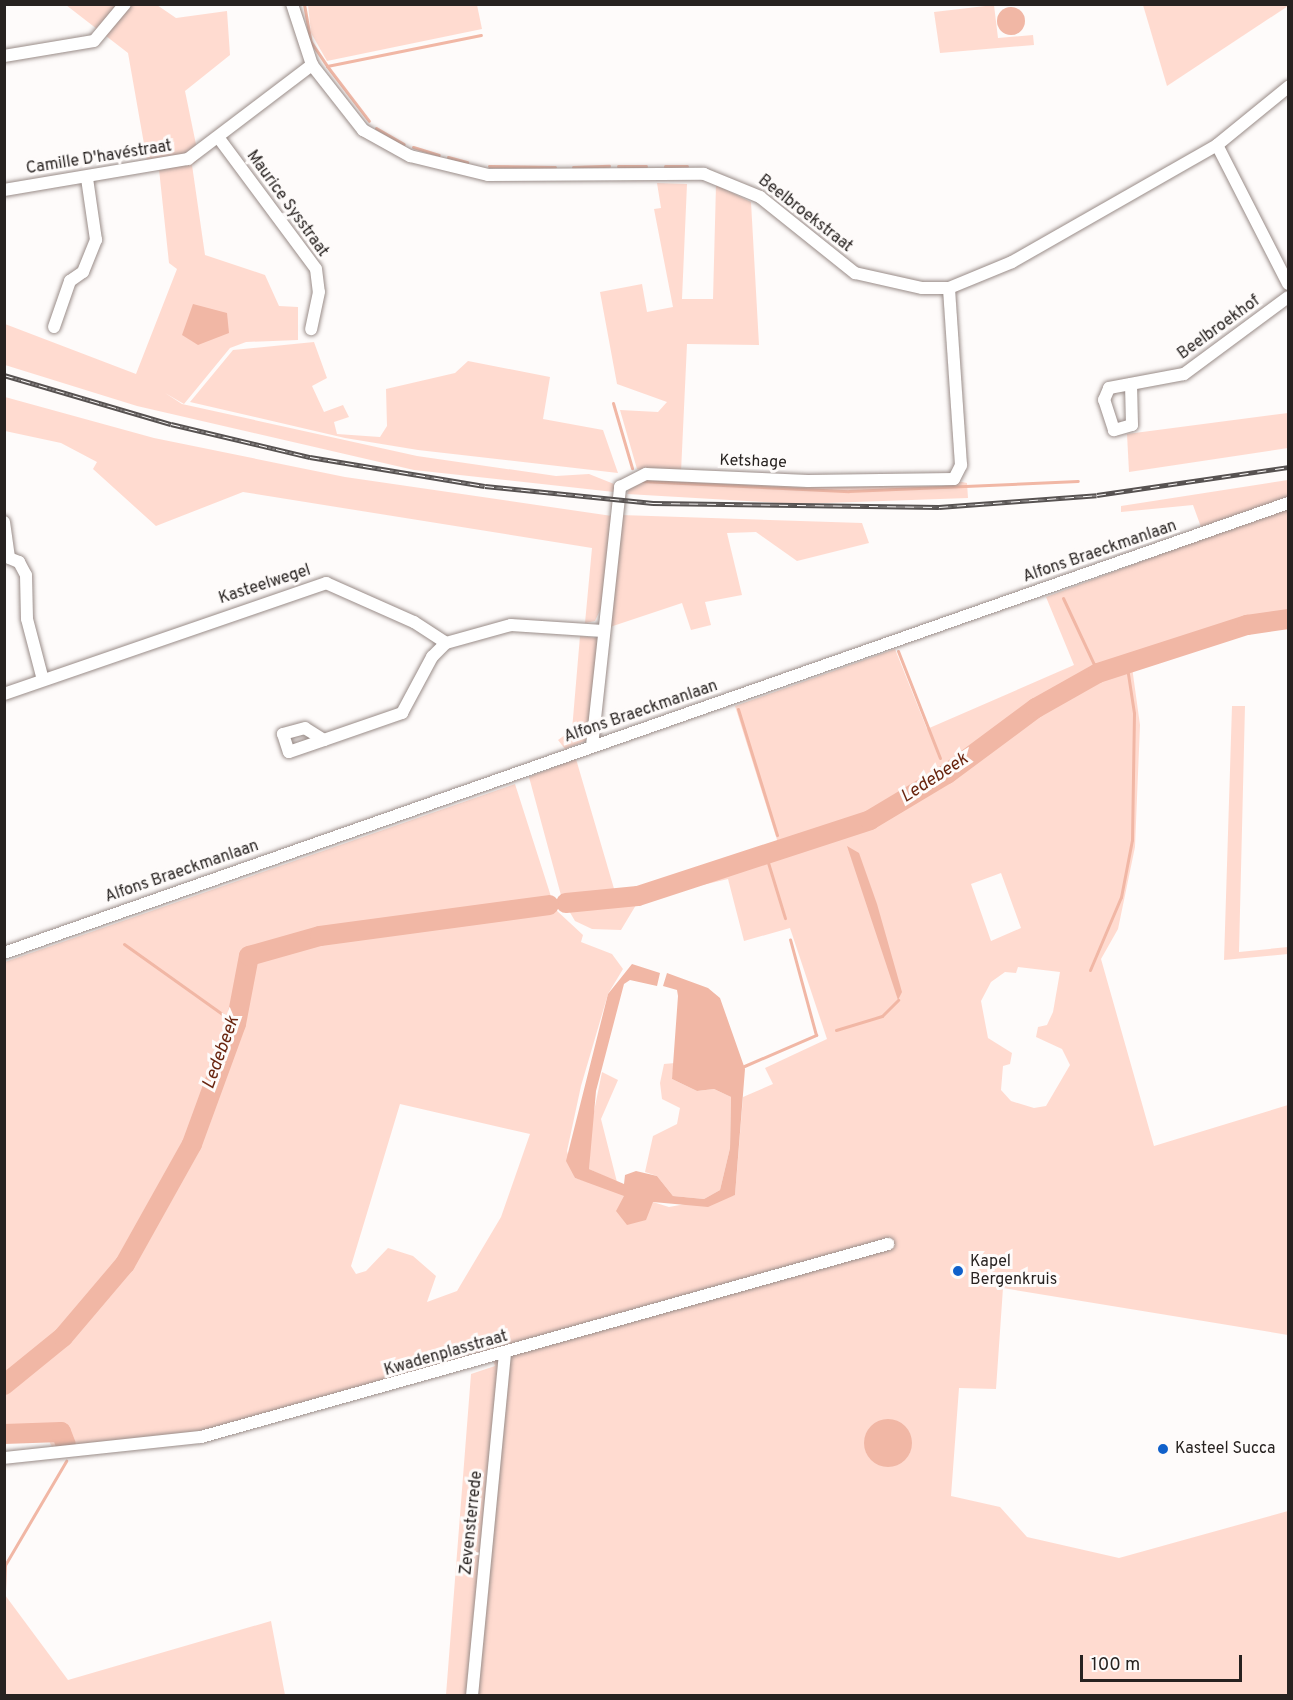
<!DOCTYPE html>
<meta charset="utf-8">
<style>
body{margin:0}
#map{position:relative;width:1293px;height:1700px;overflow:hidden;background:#fefbfa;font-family:Overpass,sans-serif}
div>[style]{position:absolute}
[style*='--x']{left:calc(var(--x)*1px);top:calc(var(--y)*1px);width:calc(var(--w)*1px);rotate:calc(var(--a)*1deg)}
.green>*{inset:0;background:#ffdbd0}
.water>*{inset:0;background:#f1b7a5}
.round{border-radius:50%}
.stream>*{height:3px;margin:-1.5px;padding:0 1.5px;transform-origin:1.5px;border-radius:1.5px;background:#f1b7a5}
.river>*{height:20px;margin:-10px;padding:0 10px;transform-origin:10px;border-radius:10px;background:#f1b7a5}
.roads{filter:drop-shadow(0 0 2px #998c88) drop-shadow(0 0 2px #998c88)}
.minor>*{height:12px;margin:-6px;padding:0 6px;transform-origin:6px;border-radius:6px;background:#fff}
.rail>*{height:5px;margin-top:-2.5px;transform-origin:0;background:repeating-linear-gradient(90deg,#fefbfa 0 9px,#575251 0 18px);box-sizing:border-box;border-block:2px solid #575251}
.dots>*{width:16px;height:16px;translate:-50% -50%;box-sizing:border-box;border:3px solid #fefbfa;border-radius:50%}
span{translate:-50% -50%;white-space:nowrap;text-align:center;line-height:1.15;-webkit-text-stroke:6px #fefbfa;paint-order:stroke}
.street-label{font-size:16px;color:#272220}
.poi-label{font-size:16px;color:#272220}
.left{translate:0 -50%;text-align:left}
.water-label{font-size:18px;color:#6a2610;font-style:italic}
.frame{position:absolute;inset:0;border:6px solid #272220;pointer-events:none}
.scale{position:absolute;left:1080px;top:1655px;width:162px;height:27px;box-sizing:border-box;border:3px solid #272220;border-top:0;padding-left:8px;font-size:18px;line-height:21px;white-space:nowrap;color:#272220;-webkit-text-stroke:4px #fefbfa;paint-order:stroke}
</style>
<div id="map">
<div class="green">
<i style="clip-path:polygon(1288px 4px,1288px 6px,1167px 86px,1143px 5px)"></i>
<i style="clip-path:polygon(66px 5px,157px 5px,176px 18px,227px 11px,230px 55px,185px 91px,199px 159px,192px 165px,205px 255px,265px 275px,279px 306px,298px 307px,298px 340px,246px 342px,230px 348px,184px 404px,165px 393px,182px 404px,417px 456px,556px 476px,589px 474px,614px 484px,614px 492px,414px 470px,137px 406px,5px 365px,5px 324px,136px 374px,177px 269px,169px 263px,158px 160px,147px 161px,128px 53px)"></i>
<i style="clip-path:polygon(308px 5px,477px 5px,482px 29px,327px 61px,311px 33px)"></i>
<i style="clip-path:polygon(994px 5px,998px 38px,1033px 35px,1034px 45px,940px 53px,934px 12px)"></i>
<i style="clip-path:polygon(657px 183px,687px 184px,682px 299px,713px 299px,716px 185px,751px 202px,759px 345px,687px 344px,681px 472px,637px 469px,620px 410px,658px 412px,667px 402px,617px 384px,600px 292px,642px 284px,647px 312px,673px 307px,654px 209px,661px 208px)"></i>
<i style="clip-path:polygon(314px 342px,327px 378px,312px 386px,324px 412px,343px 405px,349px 417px,334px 422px,337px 434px,380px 437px,387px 426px,386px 389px,455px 373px,468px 361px,550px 377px,543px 419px,603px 430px,618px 473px,418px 450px,345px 438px,190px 402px,233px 350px)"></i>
<i style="clip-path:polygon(5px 397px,154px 438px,345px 477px,612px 516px,603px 604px,595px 621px,585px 623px,592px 548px,243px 492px,156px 526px,93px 469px,97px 462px,61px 443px,5px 431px)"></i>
<i style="clip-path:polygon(1288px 413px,1288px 448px,1129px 472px,1127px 434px)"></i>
<i style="clip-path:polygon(633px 479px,810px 487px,943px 486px,957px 481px,967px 483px,968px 498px,798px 504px,627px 494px)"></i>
<i style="clip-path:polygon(1288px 480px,1288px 497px,1201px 527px,1193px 505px,1121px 512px,1121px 506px)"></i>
<i style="clip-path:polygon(evenodd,1288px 507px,1288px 614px,1096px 665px,919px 787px,831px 832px,791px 843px,794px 854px,852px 836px,910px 806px,1039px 712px,1132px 667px,1140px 725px,1135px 847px,1118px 929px,1101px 959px,1154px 1146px,1288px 1105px,1288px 1335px,1003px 1288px,996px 1389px,959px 1388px,951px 1496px,1000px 1507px,1027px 1537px,1119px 1558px,1288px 1511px,1288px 1695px,446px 1695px,471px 1374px,495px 1366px,490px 1352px,200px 1432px,53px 1449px,48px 1439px,5px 1438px,5px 962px,515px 784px,555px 909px,583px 935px,581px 942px,612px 954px,623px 969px,608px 994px,581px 1086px,567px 1151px,575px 1178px,669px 1207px,735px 1195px,743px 1097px,773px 1084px,765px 1068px,827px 1039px,790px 928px,744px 941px,728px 879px,639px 900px,621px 930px,592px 929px,575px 921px,562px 899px,529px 777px,576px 759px,615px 892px,637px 891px,761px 852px,778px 843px,735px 706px,895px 649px,927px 729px,1074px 665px,1046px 597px,1288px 507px,1001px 873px,1021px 928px,991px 941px,971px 884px,1001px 873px,1288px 507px,1018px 967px,1060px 972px,1053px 1012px,1047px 1025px,1038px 1027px,1036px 1037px,1062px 1049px,1070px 1065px,1046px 1106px,1034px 1108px,1011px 1101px,1001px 1090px,1003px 1066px,1010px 1064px,1012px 1053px,988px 1038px,981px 1001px,991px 982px,1005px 972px,1016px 973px,1018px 967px,1288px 507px,400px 1104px,530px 1134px,501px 1217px,457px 1291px,427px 1302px,436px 1276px,413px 1256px,388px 1248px,366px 1271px,356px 1274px,351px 1266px,400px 1104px)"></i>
<i style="clip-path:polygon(621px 515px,862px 523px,869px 543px,797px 561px,756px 532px,727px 533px,742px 595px,705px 602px,711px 625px,691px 630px,682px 603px,610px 627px)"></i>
<i style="clip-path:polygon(580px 636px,598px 638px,588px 740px,565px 749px,558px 740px,572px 730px)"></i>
<i style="clip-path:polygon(1232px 706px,1245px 706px,1239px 952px,1288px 947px,1288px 954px,1224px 960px)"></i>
<i style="clip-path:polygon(675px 1063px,672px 1079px,697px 1091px,714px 1089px,731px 1097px,730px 1148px,720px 1190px,704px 1199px,673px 1196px,657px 1176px,645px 1172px,653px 1136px,677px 1124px,680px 1108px,662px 1099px,660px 1083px,664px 1064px)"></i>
<i style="clip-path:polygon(602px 1072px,618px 1080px,601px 1119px,617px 1182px,589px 1169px,590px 1131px)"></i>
<i style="clip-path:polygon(5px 1595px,68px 1680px,271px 1621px,285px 1695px,5px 1695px)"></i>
</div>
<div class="water">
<i class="round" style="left:997px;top:7px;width:28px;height:28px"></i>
<i style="clip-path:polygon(193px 304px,227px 313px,229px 333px,198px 345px,182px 335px)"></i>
<i style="clip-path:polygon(847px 846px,859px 853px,877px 904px,902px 992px,898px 1000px)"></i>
<i style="clip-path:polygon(632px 964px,660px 973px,657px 986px,630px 980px,624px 984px,596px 1091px,589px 1169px,624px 1184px,625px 1175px,636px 1171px,657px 1176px,673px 1196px,704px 1199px,720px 1190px,730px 1148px,731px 1097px,714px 1089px,697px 1091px,672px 1079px,678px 996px,677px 990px,663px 986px,667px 973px,708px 988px,720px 998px,745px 1069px,735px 1195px,708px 1207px,653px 1202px,646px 1220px,627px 1225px,616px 1211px,624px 1196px,575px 1178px,566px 1161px,608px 994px)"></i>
<i class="round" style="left:864px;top:1419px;width:48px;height:48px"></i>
</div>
<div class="stream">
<i style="--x:304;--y:4;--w:39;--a:80"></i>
<i style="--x:311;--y:42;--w:29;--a:56"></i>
<i style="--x:327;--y:66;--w:157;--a:-11.4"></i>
<i style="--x:327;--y:66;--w:69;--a:52.6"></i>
<i style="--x:376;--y:128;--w:32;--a:30"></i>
<i style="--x:413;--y:147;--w:27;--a:17"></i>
<i style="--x:448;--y:157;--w:20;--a:15"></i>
<i style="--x:489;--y:166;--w:66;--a:0.9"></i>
<i style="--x:618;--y:166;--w:28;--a:0"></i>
<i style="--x:665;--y:166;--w:22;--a:0"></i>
<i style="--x:573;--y:167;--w:36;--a:-2"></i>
<i style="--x:613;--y:403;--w:68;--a:73.7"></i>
<i style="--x:641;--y:481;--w:208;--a:2.8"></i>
<i style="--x:849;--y:491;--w:229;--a:-2.5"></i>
<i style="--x:1063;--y:598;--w:83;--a:65"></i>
<i style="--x:898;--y:651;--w:115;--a:68.6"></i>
<i style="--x:738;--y:709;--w:132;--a:72.8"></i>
<i style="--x:766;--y:856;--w:65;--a:73"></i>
<i style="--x:124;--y:944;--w:138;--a:35.5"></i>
<i style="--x:1090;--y:970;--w:79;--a:-67"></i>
<i style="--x:1121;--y:897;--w:58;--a:-79.1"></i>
<i style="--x:1132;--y:840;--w:127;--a:-89.1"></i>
<i style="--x:1134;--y:713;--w:53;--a:-98.7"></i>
<i style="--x:836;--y:1030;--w:48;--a:-16.9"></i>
<i style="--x:882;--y:1016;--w:23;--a:-45"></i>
<i style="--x:742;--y:1067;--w:81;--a:-23.4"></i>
<i style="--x:816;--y:1035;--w:99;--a:-105.2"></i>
<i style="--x:4;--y:1592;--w:27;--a:-88"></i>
<i style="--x:5;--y:1565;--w:121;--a:-59.6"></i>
</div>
<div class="river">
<i style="--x:566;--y:903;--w:72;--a:-5.6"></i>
<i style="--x:638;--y:896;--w:244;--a:-18.1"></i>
<i style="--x:870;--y:820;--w:90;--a:-30.9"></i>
<i style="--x:947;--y:774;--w:111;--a:-36.6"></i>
<i style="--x:1036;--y:708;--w:71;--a:-29.4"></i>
<i style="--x:1098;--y:673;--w:157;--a:-17.9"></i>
<i style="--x:1247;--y:625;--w:41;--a:-8.3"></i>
<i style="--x:4;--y:1385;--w:76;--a:-39.1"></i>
<i style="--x:63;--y:1337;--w:96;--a:-49.7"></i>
<i style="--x:125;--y:1264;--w:137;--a:-60.8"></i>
<i style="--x:192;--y:1144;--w:128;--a:-69.9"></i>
<i style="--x:236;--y:1024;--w:69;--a:-79.2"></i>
<i style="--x:249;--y:956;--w:74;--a:-15.7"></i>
<i style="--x:320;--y:936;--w:231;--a:-7.7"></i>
<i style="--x:4;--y:1434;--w:57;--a:-2"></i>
<i style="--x:61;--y:1432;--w:14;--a:69"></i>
</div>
<div class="roads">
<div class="minor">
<i style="--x:292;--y:4;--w:64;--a:71.8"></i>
<i style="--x:312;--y:65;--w:83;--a:51.9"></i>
<i style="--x:363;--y:130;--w:54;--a:29"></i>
<i style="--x:410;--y:156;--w:80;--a:13.7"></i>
<i style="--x:488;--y:175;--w:216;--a:-0.3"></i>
<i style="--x:704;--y:174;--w:61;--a:22.3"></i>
<i style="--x:760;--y:197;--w:122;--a:38.7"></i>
<i style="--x:855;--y:273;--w:69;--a:12.6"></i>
<i style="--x:922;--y:288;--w:27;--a:0"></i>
<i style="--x:949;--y:288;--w:68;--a:-22.4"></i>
<i style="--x:1012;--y:262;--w:236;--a:-29.7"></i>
<i style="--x:1217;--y:145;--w:92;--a:-39.2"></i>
<i style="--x:4;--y:56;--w:91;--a:-9.5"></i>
<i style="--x:94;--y:41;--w:48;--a:-50"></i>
<i style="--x:218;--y:137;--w:164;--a:53.4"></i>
<i style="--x:316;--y:269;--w:23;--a:83"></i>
<i style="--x:319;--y:292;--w:38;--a:102"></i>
<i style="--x:1217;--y:145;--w:156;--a:62.9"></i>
<i style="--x:4;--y:190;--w:187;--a:-9.6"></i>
<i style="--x:188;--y:159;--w:156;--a:-37.2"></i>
<i style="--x:54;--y:327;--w:49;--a:-70.8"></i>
<i style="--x:70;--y:281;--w:16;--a:-35"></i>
<i style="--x:83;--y:272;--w:35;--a:-68"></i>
<i style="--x:96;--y:240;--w:63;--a:-98.3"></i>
<i style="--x:1131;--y:384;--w:41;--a:88.6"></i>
<i style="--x:1132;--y:425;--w:19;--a:164"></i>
<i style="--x:1114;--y:430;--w:32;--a:-108"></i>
<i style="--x:1104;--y:400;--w:13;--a:-67"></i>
<i style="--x:1109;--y:388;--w:76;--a:-10.6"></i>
<i style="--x:1184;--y:374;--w:129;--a:-36.5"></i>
<i style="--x:4;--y:522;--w:36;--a:82"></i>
<i style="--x:9;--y:558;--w:11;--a:22"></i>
<i style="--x:19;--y:562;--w:15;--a:62"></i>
<i style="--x:26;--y:575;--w:44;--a:88.7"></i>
<i style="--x:27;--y:619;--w:63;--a:75.3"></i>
<i style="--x:4;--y:694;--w:341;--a:-19"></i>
<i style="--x:326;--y:583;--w:96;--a:23.9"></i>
<i style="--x:414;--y:622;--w:38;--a:33"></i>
<i style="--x:446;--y:643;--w:67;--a:-15.5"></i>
<i style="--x:511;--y:625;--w:92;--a:3.7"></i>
<i style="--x:324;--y:740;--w:22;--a:-148"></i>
<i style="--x:305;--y:728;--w:23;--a:165"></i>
<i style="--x:283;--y:734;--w:19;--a:72"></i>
<i style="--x:289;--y:752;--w:37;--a:-19"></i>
<i style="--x:324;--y:740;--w:83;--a:-19.1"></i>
<i style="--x:402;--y:713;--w:64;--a:-61.8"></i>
<i style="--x:432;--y:657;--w:20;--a:-45"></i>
<i style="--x:592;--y:746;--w:261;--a:-83.8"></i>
<i style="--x:620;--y:487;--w:29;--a:-27"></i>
<i style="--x:646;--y:474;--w:162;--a:2.5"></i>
<i style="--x:808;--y:481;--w:146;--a:-0.8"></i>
<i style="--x:954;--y:479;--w:16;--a:-63"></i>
<i style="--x:961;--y:465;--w:177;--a:-93.9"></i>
<i style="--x:4;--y:953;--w:1361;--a:-19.31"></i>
<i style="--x:4;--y:1458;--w:198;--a:-6.1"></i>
<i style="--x:201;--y:1437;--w:714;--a:-15.69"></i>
<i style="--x:472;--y:1696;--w:344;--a:-84.5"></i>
</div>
</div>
<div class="rail">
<i style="--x:4;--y:375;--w:174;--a:16.4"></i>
<i style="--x:171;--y:424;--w:143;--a:13.4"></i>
<i style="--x:310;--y:457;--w:177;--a:9.4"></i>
<i style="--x:485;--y:486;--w:169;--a:5.8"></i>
<i style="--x:653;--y:503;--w:286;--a:0.8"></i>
<i style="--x:939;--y:507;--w:158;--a:-4.3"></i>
<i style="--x:1097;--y:495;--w:193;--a:-8.3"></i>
</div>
<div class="dots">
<i style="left:958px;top:1271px;background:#1060ca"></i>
<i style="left:1163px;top:1449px;background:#1060ca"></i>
</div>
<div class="street-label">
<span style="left:99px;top:158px;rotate:-9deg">Camille D'havéstraat</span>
<span style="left:287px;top:204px;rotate:54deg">Maurice Sysstraat</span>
<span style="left:805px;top:214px;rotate:38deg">Beelbroekstraat</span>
<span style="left:1219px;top:328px;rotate:-36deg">Beelbroekhof</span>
<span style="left:753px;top:462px;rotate:2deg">Ketshage</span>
<span style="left:1100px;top:552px;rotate:-19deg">Alfons Braeckmanlaan</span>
<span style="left:265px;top:585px;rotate:-18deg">Kasteelwegel</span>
<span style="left:641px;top:712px;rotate:-19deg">Alfons Braeckmanlaan</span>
<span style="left:182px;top:872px;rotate:-19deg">Alfons Braeckmanlaan</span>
<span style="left:446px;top:1354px;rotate:-16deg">Kwadenplasstraat</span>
<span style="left:472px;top:1523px;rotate:-84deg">Zevensterrede</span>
</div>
<div class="poi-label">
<span class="left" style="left:970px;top:1271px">Kapel<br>Bergenkruis</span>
<span class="left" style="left:1175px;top:1449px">Kasteel Succa</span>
</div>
<div class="water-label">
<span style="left:935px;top:779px;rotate:-33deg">Ledebeek</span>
<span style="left:222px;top:1053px;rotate:-70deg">Ledebeek</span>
</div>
<div class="frame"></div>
<div class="scale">100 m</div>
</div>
